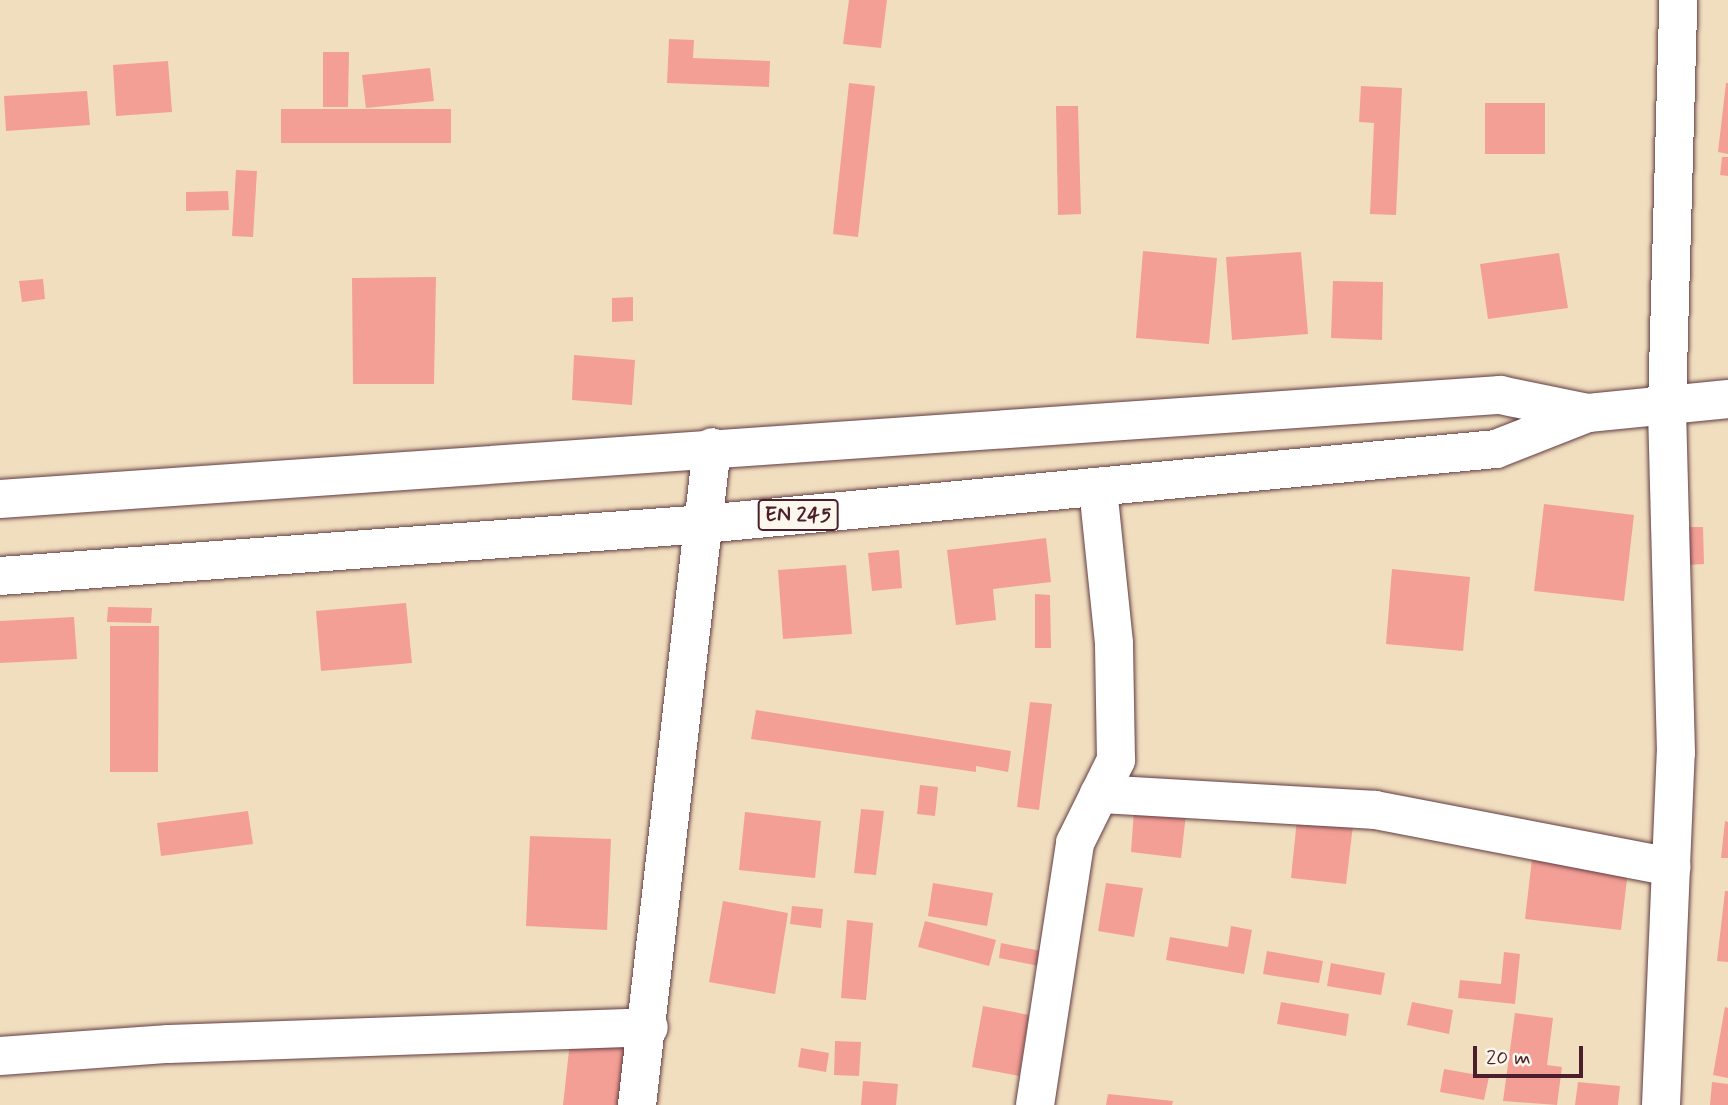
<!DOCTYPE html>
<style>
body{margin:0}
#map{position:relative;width:1728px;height:1105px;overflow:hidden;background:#f1debf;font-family:Mynerve,sans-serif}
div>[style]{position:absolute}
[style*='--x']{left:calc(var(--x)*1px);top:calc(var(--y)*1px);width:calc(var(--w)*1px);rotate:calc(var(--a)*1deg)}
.building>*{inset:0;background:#f39f96}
.roads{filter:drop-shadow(0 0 2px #633c41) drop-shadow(0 0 2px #633c41)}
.street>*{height:38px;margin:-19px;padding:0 19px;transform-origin:19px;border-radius:19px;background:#fff}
.secondary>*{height:38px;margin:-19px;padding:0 19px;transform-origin:19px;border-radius:19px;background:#fff}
.primary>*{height:38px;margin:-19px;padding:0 19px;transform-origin:19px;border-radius:19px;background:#fff}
span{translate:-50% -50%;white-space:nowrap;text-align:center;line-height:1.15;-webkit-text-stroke:5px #fbf7ec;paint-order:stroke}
.shield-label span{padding:2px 5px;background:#fbf7ec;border:2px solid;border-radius:5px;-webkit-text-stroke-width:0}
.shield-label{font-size:21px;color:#4a1f2b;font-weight:700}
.scale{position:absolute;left:1473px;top:1046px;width:110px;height:32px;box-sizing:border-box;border:4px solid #4a1f2b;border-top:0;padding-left:9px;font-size:21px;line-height:24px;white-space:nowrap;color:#4a1f2b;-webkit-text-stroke:5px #fbf7ec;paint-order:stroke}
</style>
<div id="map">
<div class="building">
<i style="clip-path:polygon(849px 0,887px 0,881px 48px,843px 44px)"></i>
<i style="clip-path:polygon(669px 39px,694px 40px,693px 58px,770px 61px,769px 87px,667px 83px)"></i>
<i style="clip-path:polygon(323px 52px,349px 52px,348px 107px,323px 107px)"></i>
<i style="clip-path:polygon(168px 61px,172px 112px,116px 116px,113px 65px)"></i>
<i style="clip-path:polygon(430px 68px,434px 101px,366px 108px,362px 75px)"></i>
<i style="clip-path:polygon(849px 83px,875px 86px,858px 237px,833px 234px)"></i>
<i style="clip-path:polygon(1726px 83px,1728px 83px,1728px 154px,1718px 152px)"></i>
<i style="clip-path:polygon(1361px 86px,1402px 88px,1396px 215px,1370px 214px,1374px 123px,1359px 122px)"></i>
<i style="clip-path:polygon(87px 91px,90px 125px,6px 131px,4px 96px)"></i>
<i style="clip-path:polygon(1485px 103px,1545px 103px,1545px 154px,1485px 154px)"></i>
<i style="clip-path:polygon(1056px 106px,1078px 106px,1081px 214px,1058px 215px)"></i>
<i style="clip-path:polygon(281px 109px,451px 109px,451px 143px,281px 143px)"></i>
<i style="clip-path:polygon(1722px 157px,1728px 157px,1728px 176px,1720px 175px)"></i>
<i style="clip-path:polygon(236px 170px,257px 171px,253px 237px,232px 236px)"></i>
<i style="clip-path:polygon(228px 191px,229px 210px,186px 211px,186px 192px)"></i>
<i style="clip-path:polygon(1143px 251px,1217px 258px,1209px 344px,1136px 338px)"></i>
<i style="clip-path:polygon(1301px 252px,1308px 334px,1232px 340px,1226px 257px)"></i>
<i style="clip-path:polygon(1559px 253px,1568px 308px,1488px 319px,1480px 264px)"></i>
<i style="clip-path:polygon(436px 277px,434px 384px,353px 384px,352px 278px)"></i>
<i style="clip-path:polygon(43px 279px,45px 299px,22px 302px,19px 281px)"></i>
<i style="clip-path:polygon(1333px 281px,1383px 282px,1382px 340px,1331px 338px)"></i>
<i style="clip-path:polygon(633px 297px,633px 321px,612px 322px,612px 298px)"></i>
<i style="clip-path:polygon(574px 355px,635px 360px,632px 405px,572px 400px)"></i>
<i style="clip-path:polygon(1544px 504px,1634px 515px,1624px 601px,1534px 591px)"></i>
<i style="clip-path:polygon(1685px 527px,1703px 527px,1704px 564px,1686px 565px)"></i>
<i style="clip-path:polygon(1046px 538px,1051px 582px,993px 589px,996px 620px,956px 625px,947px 550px)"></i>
<i style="clip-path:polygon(899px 550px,902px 588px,872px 591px,868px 553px)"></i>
<i style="clip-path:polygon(846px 565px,852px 634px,783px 639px,778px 570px)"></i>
<i style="clip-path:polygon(1392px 569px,1470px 577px,1463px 651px,1386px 644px)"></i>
<i style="clip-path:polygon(1035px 594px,1050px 595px,1051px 648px,1035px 648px)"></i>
<i style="clip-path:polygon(406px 603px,412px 663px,321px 671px,316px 611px)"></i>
<i style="clip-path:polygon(108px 607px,152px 608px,151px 623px,107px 622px)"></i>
<i style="clip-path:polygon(74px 617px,77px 659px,0 663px,0 621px)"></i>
<i style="clip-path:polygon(110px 626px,159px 626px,158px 772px,110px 772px)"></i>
<i style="clip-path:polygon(1030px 702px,1052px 704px,1039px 810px,1017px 807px)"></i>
<i style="clip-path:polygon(756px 710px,1011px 751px,1008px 772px,976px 766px,976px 772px,751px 739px)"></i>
<i style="clip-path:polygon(920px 785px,938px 787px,935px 816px,917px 814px)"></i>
<i style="clip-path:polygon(861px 809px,884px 811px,876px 875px,854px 873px)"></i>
<i style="clip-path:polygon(1134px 810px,1186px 814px,1181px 858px,1131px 852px)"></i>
<i style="clip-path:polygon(248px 811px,253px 844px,161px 856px,157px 823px)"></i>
<i style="clip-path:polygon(745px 812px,821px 821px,815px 878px,739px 870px)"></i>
<i style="clip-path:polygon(1297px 819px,1353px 825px,1346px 884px,1291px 878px)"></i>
<i style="clip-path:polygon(1725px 821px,1728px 822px,1728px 858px,1721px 858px)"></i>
<i style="clip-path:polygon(530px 836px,611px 839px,607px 930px,526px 926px)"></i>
<i style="clip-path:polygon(1534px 842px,1630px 854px,1621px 930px,1525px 919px)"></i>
<i style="clip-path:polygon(933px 883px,993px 893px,987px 926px,928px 916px)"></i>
<i style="clip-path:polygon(1106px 883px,1143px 888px,1134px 937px,1098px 931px)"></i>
<i style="clip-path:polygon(1725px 891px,1728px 891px,1728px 962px,1717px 961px)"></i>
<i style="clip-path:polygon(723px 901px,788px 913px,775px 994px,709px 982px)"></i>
<i style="clip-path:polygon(792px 906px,823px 909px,821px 928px,790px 924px)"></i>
<i style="clip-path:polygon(847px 920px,873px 923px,866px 1000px,841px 998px)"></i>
<i style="clip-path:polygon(925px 921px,996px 940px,989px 966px,918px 947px)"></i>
<i style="clip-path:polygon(1231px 926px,1252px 930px,1244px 974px,1166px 960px,1170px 937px,1228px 947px)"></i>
<i style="clip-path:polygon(1001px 943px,1041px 951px,1039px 966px,999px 958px)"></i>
<i style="clip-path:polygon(1267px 951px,1323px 961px,1319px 983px,1263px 974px)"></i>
<i style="clip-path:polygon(1504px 952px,1520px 954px,1515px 1004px,1458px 998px,1460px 980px,1501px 984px)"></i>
<i style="clip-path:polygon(1331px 963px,1385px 973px,1381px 995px,1327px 986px)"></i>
<i style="clip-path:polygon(1281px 1002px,1349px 1014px,1346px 1036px,1277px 1024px)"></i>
<i style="clip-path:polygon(1412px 1002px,1453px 1010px,1449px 1034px,1407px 1025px)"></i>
<i style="clip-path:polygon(983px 1006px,1029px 1015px,1019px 1076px,972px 1067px)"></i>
<i style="clip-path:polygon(1725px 1007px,1728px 1008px,1728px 1078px,1713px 1075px)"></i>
<i style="clip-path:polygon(1515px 1013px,1553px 1018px,1547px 1065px,1562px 1067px,1557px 1105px,1503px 1101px)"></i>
<i style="clip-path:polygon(570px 1041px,630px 1047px,624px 1105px,563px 1105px)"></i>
<i style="clip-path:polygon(835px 1041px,861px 1042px,859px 1076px,834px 1075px)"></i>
<i style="clip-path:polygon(801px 1048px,829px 1053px,826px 1072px,798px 1067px)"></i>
<i style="clip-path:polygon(1444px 1069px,1489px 1077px,1484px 1100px,1440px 1092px)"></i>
<i style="clip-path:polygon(863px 1081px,898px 1084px,896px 1105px,861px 1105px)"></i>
<i style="clip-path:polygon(1578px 1082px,1620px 1086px,1618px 1105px,1575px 1105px)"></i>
<i style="clip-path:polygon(1712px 1082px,1728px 1084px,1728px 1105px,1710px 1105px)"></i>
<i style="clip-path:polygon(1108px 1094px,1173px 1101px,1172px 1105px,1106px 1105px)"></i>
</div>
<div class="roads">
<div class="street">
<i style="--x:1667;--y:406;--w:406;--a:-88.4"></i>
<i style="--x:1099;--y:794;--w:276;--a:3.3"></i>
<i style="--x:1375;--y:810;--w:302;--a:10.9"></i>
<i style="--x:0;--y:1056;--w:169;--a:-4.1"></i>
<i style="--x:169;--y:1044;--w:480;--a:-2"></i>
<i style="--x:637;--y:1105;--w:662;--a:-83.5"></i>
<i style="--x:1035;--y:1105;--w:265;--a:-81.3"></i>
<i style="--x:1075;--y:843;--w:93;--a:-63.7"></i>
<i style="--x:1116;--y:760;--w:117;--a:-91"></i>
<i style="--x:1114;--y:643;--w:157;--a:-95.9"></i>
</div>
<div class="secondary">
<i style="--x:1661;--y:1105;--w:352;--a:-87.6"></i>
<i style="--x:1676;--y:753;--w:347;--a:-91.5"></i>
</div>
<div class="primary">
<i style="--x:0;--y:499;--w:1504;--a:-3.97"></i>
<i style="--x:1500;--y:395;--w:90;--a:11.6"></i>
<i style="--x:0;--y:576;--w:706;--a:-4.22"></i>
<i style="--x:704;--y:524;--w:796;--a:-5.41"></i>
<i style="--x:1496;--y:449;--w:99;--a:-21.4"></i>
<i style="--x:1588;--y:413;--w:141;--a:-5.7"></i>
</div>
</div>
<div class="shield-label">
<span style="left:798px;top:515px">EN 245</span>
</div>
<div class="scale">20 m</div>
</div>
